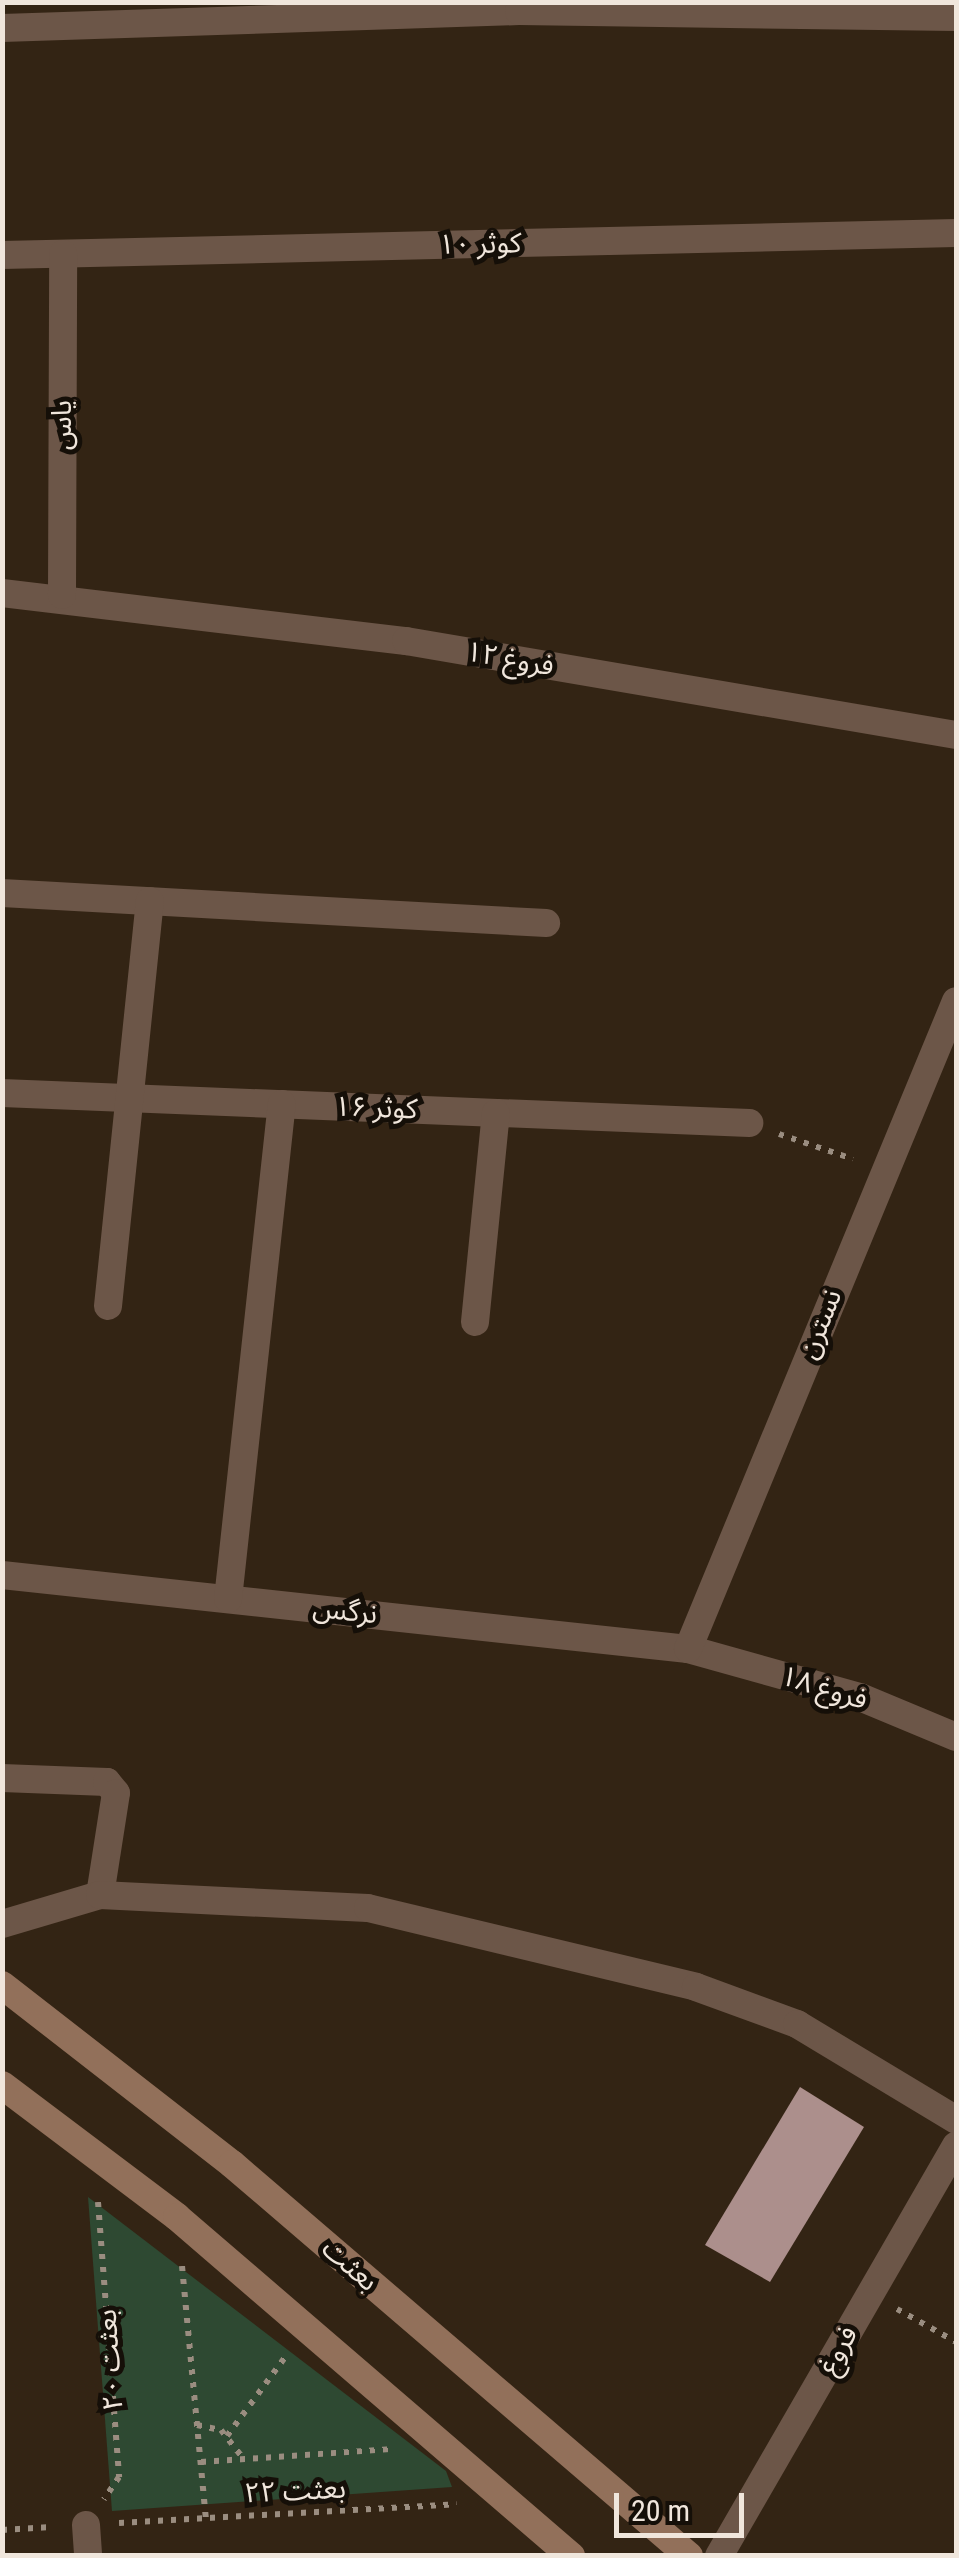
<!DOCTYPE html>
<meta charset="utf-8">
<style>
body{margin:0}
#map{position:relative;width:959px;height:2558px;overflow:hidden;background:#332414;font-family:"Roboto Condensed","Noto Sans Arabic",sans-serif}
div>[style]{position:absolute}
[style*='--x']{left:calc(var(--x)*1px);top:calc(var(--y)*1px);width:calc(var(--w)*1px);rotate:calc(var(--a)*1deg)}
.green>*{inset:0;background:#2e4932}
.building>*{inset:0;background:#ac8f8c}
.path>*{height:6px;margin-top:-3px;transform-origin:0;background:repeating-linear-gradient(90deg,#9a8d80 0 5px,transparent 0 13px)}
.minor>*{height:28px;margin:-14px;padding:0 14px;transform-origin:14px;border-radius:14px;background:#6c5648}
.tertiary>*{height:28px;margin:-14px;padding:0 14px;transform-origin:14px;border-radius:14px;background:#6c5648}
.secondary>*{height:28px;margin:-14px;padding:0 14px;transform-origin:14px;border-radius:14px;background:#92705a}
span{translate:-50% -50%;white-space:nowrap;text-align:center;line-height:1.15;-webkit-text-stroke:10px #150f08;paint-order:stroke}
.street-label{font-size:28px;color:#f0e6dc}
.frame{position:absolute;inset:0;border:5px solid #f0e6dc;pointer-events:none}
.scale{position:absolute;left:614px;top:2493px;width:130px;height:45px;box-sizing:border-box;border:5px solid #f0e6dc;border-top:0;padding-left:12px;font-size:30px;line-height:35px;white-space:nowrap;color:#f0e6dc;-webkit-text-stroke:8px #150f08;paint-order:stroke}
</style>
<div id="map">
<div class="green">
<i style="clip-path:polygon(88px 2197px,446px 2471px,452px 2487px,112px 2511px)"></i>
</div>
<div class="building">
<i style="clip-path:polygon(800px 2087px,864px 2127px,770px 2282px,705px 2245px)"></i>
</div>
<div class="path">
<i style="--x:779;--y:1134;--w:78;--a:18.7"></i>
<i style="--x:98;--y:2202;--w:276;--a:85.6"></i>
<i style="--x:119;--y:2477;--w:27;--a:124"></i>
<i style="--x:182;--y:2266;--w:254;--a:84.6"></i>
<i style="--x:897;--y:2309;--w:68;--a:29.2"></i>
<i style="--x:197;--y:2425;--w:25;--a:12"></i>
<i style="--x:221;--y:2430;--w:37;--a:52"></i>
<i style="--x:227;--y:2436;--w:99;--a:-53.6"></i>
<i style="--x:201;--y:2462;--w:193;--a:-3.9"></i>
<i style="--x:119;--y:2523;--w:338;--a:-3.2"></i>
<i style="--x:2;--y:2530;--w:49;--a:-3.5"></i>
</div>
<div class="minor">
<i style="--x:2;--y:28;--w:517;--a:-1.88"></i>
<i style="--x:519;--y:11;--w:437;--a:0.8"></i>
<i style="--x:2;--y:255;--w:954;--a:-1.32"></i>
<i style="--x:2;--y:593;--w:407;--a:6.8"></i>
<i style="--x:406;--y:641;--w:558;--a:9.7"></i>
<i style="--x:62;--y:595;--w:341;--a:-89.8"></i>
<i style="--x:2;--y:893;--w:545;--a:3.16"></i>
<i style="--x:2;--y:1093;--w:748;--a:2.3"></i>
<i style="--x:108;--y:1306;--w:407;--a:-84.1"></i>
<i style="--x:475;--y:1322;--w:210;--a:-84.3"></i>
<i style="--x:2;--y:1575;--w:690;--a:6.16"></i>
<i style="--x:688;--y:1649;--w:179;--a:15.6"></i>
<i style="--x:860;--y:1697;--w:104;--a:22.6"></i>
<i style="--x:228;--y:1599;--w:498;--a:-83.8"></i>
<i style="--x:688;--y:1649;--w:701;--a:-67.53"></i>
<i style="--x:2;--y:1778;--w:105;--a:2.2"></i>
<i style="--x:107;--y:1782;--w:14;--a:51"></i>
<i style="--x:116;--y:1793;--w:103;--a:98.9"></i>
<i style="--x:2;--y:1924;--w:102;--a:-16.5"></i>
<i style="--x:100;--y:1895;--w:268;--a:2.8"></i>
<i style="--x:368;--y:1908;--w:337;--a:13.5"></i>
<i style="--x:696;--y:1987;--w:108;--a:20.1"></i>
<i style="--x:797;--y:2024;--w:186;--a:31.1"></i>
<i style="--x:86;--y:2525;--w:31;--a:86"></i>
</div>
<div class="tertiary">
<i style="--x:719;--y:2556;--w:474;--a:-60"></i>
</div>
<div class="secondary">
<i style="--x:2;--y:1985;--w:291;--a:37.9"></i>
<i style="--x:232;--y:2164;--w:602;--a:40.62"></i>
<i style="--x:2;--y:2085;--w:219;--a:37"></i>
<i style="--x:177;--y:2217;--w:520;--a:40.71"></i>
</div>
<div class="street-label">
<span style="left:480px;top:244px;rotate:-1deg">کوثر ۱۰</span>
<span style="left:62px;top:425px;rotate:-90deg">یاس</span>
<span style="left:510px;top:659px;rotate:10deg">فروغ ۱۲</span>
<span style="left:376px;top:1108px;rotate:2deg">کوثر ۱۶</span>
<span style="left:820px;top:1324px;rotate:-68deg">نسترن</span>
<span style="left:345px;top:1611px;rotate:6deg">نرگس</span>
<span style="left:824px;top:1688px;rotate:17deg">فروغ ۱۸</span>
<span style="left:350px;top:2265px;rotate:41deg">بعثت</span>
<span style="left:838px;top:2350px;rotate:-60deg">فروغ</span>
<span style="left:110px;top:2360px;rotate:-94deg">بعثت ۲۰</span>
<span style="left:295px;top:2491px;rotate:-3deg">بعثت ۲۲</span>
</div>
<div class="frame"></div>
<div class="scale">20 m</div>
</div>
